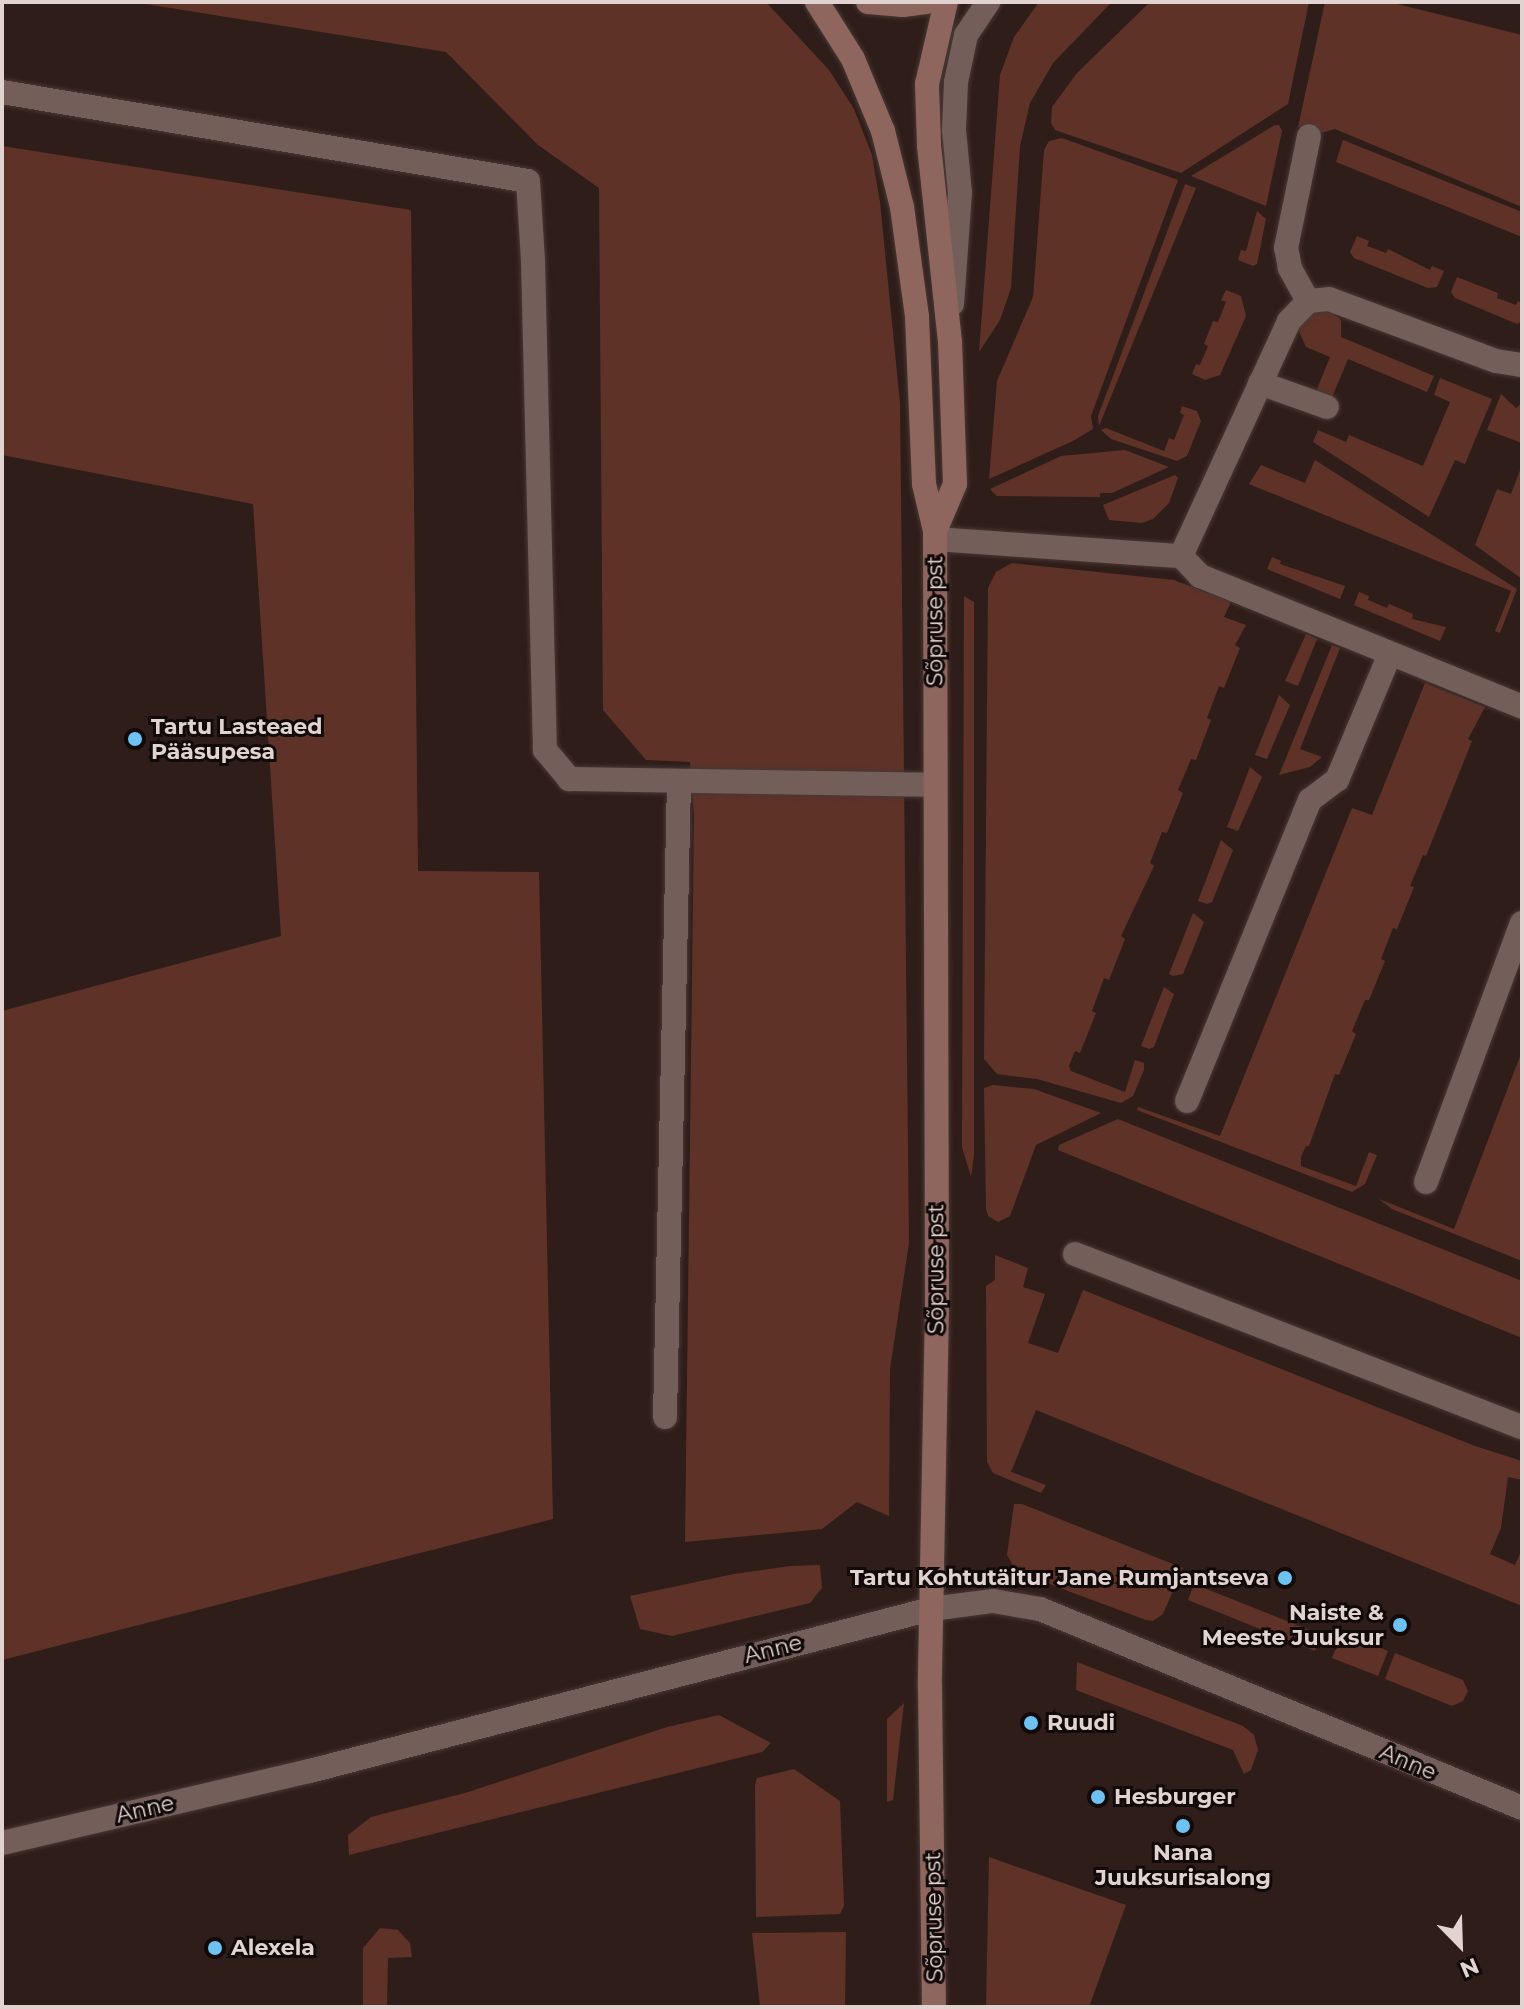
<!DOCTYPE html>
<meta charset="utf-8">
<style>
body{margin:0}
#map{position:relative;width:1524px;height:2009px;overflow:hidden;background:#2f1d19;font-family:Montserrat,sans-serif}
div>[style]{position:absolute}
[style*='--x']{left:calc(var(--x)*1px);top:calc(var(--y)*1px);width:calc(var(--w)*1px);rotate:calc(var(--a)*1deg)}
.green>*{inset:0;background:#5f3228}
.roads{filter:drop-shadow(0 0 2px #473835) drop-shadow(0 0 2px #473835)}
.minor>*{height:24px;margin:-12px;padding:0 12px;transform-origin:12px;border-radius:12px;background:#745e59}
.tertiary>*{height:24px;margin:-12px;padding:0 12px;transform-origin:12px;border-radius:12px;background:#745e59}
.secondary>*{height:24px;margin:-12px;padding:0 12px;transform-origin:12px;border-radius:12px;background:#8f665d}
.dots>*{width:22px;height:22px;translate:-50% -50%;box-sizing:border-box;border:4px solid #120a08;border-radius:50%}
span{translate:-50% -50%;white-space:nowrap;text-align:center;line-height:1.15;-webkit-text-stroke:6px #120a08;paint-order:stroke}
.street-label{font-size:22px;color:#e0d3d0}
.poi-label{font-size:22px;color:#e0d3d0;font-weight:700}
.left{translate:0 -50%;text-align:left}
.right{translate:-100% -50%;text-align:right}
.frame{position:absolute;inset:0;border:4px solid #e0d3d0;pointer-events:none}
.north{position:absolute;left:1420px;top:1905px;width:80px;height:80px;-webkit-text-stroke:6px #120a08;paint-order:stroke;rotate:157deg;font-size:22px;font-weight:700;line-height:32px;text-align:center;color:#e0d3d0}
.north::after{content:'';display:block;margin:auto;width:28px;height:36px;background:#e0d3d0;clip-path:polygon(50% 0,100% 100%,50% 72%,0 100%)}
</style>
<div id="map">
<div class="green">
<i style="clip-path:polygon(133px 2px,766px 2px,829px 70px,854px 109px,872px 155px,880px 202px,900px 403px,909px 1243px,890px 1369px,889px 1516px,857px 1502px,822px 1529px,685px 1542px,694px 816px,690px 762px,646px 760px,603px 710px,599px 188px,538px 145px,446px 52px)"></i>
<i style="clip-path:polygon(1039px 2px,1112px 2px,1053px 63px,1030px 103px,1020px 146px,1011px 288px,1000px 320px,979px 352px,1000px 75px,1014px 37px)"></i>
<i style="clip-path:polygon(1150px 2px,1309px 2px,1288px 104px,1181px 173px,1055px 130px,1051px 123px,1052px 107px,1077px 73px)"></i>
<i style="clip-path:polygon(1325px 2px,1389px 2px,1522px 35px,1522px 207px,1335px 129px,1321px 133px,1298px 127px)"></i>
<i style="clip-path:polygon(1275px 125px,1279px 125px,1282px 131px,1266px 206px,1191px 176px)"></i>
<i style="clip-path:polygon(1062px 138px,1178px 180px,1091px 416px,1093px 429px,1073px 441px,989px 479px,997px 381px,1033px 297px,1044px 150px,1049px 141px)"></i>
<i style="clip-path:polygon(1343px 140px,1522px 212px,1522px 237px,1336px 162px)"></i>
<i style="clip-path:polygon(2px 146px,411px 210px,418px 871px,539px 872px,553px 1519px,2px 1660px,2px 1011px,281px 936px,253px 504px,2px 455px)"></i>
<i style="clip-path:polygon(1185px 184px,1196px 188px,1099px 426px,1098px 416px)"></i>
<i style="clip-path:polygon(1257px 211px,1266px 219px,1257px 264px,1253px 266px,1238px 260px,1241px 250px,1246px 251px)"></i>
<i style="clip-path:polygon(1357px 236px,1369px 241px,1367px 246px,1386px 253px,1388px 249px,1430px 270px,1432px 266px,1444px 271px,1437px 287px,1428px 288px,1354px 258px,1350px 252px)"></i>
<i style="clip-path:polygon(1457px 277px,1498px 293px,1497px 298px,1516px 305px,1518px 301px,1522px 303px,1522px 321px,1517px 324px,1455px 298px,1451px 292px)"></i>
<i style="clip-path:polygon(1226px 290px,1241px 296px,1246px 316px,1220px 375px,1205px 380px,1192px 374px,1196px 364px,1200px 365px,1208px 346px,1204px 344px,1213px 321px,1218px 322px,1226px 302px,1221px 300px)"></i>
<i style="clip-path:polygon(1329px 310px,1341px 320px,1341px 337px,1434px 376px,1427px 392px,1348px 359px,1331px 400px,1315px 394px,1330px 357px,1306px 347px,1298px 329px,1307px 313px)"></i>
<i style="clip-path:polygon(1440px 378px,1492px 399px,1465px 464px,1455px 460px,1429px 517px,1313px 442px,1318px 430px,1346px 442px,1349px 435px,1423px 466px,1450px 402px,1434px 395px)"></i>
<i style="clip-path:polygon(1501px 394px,1516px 408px,1522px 403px,1522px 443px,1487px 430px)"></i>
<i style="clip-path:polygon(1182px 406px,1197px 411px,1201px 421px,1187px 456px,1177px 461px,1111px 439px,1101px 430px,1106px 428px,1164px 451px,1169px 438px,1174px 440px,1184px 415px,1180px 413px)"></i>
<i style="clip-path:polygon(1125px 450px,1169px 467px,1112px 493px,1100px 493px,1100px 497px,997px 496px,990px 489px,1061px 456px)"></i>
<i style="clip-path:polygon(1315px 460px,1517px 589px,1500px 633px,1495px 631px,1511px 591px,1249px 484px,1261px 465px,1305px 483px)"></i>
<i style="clip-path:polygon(1522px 465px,1520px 565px,1522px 579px,1475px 545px,1497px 489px,1511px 494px)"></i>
<i style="clip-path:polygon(1175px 475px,1178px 478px,1169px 503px,1153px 519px,1142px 523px,1109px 520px,1103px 505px)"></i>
<i style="clip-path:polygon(1272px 557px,1281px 561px,1280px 564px,1345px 586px,1340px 599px,1267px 569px)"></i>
<i style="clip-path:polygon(1012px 563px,1174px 580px,1231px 602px,1224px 617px,1246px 625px,1235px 645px,1240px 648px,1224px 688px,1219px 686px,1207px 718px,1211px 720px,1196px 760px,1191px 759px,1178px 790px,1183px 793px,1167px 833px,1162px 832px,1150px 863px,1154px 866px,1121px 936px,1125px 939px,1109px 980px,1104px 978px,1092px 1011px,1096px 1013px,1080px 1053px,1075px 1051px,1069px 1066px,1071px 1071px,1125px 1092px,1135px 1060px,1144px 1063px,1144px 1070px,1133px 1096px,1121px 1103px,1037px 1079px,997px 1074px,984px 1059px,988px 588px,996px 572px)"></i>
<i style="clip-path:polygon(1359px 592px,1369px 596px,1368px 600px,1387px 608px,1389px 604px,1413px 614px,1412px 619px,1446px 627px,1440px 641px,1354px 605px)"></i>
<i style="clip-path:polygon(964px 596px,974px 602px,974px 1155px,971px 1177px,962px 1147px)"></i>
<i style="clip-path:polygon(1306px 634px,1317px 639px,1298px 686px,1285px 681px)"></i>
<i style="clip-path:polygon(1332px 645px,1340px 648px,1300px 749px,1322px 757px,1310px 767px,1279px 775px)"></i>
<i style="clip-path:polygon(1425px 683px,1485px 707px,1468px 739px,1472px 741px,1426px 856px,1423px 855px,1410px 886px,1414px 887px,1397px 929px,1393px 928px,1381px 959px,1385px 961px,1369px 1000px,1365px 1000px,1352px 1031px,1356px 1034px,1339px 1075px,1335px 1074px,1309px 1146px,1306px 1146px,1301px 1157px,1301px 1166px,1356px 1186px,1369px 1152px,1377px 1155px,1365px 1184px,1352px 1192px,1137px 1110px,1138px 1107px,1220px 1136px,1352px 808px,1372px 815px)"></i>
<i style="clip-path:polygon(1279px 695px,1290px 705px,1267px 759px,1255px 755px)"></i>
<i style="clip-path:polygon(1250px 767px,1262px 777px,1238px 831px,1227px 827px)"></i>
<i style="clip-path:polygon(1221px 840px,1233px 850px,1212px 902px,1207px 904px,1198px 901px)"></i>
<i style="clip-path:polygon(1193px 913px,1204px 922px,1183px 974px,1173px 976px,1169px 974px)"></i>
<i style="clip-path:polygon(1164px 987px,1174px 994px,1154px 1047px,1149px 1049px,1141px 1046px)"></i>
<i style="clip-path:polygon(1522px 1051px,1522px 1261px,1392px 1209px,1379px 1199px,1454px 1229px)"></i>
<i style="clip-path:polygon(993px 1085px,1034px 1089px,1101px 1113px,1036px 1145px,1010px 1216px,998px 1222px,988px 1216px,986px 1209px,984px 1088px)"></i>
<i style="clip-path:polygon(1118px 1119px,1522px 1281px,1522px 1338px,1058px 1150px,1059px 1145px)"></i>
<i style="clip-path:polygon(995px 1255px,1028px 1268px,1023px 1287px,1045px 1294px,1028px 1343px,1058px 1353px,1083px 1290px,1475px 1446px,1522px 1461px,1522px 1480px,1508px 1477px,1501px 1528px,1490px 1554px,1515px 1565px,1522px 1549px,1522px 1606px,1036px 1410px,1011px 1472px,1046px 1485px,1041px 1493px,993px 1473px,987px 1462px,986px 1286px,995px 1280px)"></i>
<i style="clip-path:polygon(1014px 1504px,1022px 1504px,1183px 1568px,1163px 1614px,1153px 1621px,1146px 1620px,1017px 1572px,1007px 1555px)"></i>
<i style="clip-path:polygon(820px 1565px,822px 1588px,810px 1603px,672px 1636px,640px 1629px,630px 1596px,734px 1574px,790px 1566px)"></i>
<i style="clip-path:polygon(1194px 1584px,1322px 1635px,1315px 1651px,1188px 1600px)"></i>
<i style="clip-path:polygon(1342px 1632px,1388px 1651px,1378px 1676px,1332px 1658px)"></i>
<i style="clip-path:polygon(1395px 1653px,1463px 1680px,1468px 1691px,1463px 1701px,1452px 1706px,1385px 1679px)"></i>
<i style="clip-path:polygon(1077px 1662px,1243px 1726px,1254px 1735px,1258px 1750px,1251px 1770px,1244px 1774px,1233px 1750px,1076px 1690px)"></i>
<i style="clip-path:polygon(904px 1703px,893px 1800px,887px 1802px,887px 1719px)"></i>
<i style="clip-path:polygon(719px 1715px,771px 1743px,762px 1752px,349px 1855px,348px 1835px,371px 1817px,465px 1793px,667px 1727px)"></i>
<i style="clip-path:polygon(794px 1769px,840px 1801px,844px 1906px,840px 1914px,756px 1917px,755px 1785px,757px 1778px)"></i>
<i style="clip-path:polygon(989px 1857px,1126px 1905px,1089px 2007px,986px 2007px)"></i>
<i style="clip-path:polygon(380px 1928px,398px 1930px,410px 1943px,412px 1957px,388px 1958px,387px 2007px,363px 2007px,363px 1948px)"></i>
<i style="clip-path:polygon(846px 1932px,845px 2007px,760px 2007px,752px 1933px)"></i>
</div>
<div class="roads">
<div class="minor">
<i style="--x:2;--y:92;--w:533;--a:9.6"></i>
<i style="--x:528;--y:181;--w:80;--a:86.4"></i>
<i style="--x:533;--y:261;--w:489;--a:88.6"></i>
<i style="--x:545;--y:750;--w:38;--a:50"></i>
<i style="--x:569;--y:779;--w:365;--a:0.9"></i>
<i style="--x:1308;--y:301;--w:38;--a:-119"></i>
<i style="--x:1290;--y:268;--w:20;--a:-101"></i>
<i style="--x:1286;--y:248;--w:114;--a:-78.4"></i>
<i style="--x:1260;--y:383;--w:71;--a:19.7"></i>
<i style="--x:935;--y:539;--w:247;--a:4"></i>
<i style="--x:1181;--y:556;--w:28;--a:46"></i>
<i style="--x:1200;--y:576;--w:348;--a:22.1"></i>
<i style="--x:1181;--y:556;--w:259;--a:-65.3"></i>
<i style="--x:1289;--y:321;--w:28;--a:-46"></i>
<i style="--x:1308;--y:301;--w:21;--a:-5"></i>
<i style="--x:1329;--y:299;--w:178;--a:20.4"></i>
<i style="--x:1496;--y:361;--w:26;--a:9"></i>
<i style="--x:1187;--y:1101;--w:325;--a:-67.8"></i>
<i style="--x:1310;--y:800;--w:34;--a:-37"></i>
<i style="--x:1337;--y:780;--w:137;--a:-67.2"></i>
<i style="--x:1426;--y:1182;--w:276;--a:-69.7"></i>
<i style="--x:1075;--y:1254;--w:479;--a:21.2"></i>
<i style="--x:665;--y:1417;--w:635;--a:-88.74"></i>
<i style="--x:2;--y:1843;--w:316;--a:-13.2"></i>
<i style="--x:310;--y:1771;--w:642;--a:-14.62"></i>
<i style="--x:931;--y:1609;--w:63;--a:-7.4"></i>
<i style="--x:993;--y:1601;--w:48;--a:9.7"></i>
<i style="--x:1040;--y:1609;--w:521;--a:22.43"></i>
</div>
<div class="tertiary">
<i style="--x:952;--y:304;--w:111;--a:-85.9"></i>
<i style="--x:960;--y:193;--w:63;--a:-95.4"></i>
<i style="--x:954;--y:130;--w:48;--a:-87.6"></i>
<i style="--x:956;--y:82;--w:48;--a:-78"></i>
<i style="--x:966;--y:35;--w:40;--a:-56"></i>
</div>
<div class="secondary">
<i style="--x:817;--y:2;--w:67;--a:57.7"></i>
<i style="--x:853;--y:59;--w:78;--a:67.4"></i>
<i style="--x:883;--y:131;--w:78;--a:76"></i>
<i style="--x:902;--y:207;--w:111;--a:82.2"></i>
<i style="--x:917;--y:317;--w:167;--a:87.6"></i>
<i style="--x:924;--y:484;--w:48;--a:76.8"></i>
<i style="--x:935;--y:531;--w:777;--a:89.85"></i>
<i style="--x:937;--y:1308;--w:378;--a:91.1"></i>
<i style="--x:930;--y:1686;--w:321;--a:89.3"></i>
<i style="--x:868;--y:2;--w:35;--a:5"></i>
<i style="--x:903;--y:5;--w:23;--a:-7"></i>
<i style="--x:935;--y:531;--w:51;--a:-66.9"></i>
<i style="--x:955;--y:484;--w:142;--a:-92"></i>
<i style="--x:950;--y:342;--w:198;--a:-96.1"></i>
<i style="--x:929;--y:145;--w:61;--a:-91.9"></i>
<i style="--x:927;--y:84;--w:84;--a:-77"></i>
</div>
</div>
<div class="dots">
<i style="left:135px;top:739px;background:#6ec2f3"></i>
<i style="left:1285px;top:1578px;background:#6ec2f3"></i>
<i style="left:1400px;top:1625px;background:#6ec2f3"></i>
<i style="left:1031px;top:1723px;background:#6ec2f3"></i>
<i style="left:1098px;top:1797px;background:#6ec2f3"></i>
<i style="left:1183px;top:1826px;background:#6ec2f3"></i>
<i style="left:215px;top:1948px;background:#6ec2f3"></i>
</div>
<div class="street-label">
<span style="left:935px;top:621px;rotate:-90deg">Sõpruse pst</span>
<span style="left:936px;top:1269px;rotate:-90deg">Sõpruse pst</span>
<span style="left:773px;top:1649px;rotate:-14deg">Anne</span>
<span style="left:1408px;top:1762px;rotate:23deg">Anne</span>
<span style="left:145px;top:1809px;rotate:-13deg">Anne</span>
<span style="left:934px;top:1917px;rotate:-91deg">Sõpruse pst</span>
</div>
<div class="poi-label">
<span class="left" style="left:151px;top:739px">Tartu Lasteaed<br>Pääsupesa</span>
<span class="right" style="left:1269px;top:1578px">Tartu Kohtutäitur Jane Rumjantseva</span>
<span class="right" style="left:1384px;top:1625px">Naiste &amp;<br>Meeste Juuksur</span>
<span class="left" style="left:1047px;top:1723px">Ruudi</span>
<span class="left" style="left:1114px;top:1797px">Hesburger</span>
<span style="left:1183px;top:1865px">Nana<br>Juuksurisalong</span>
<span class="left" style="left:231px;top:1948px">Alexela</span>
</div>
<div class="frame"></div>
<div class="north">N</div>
</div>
